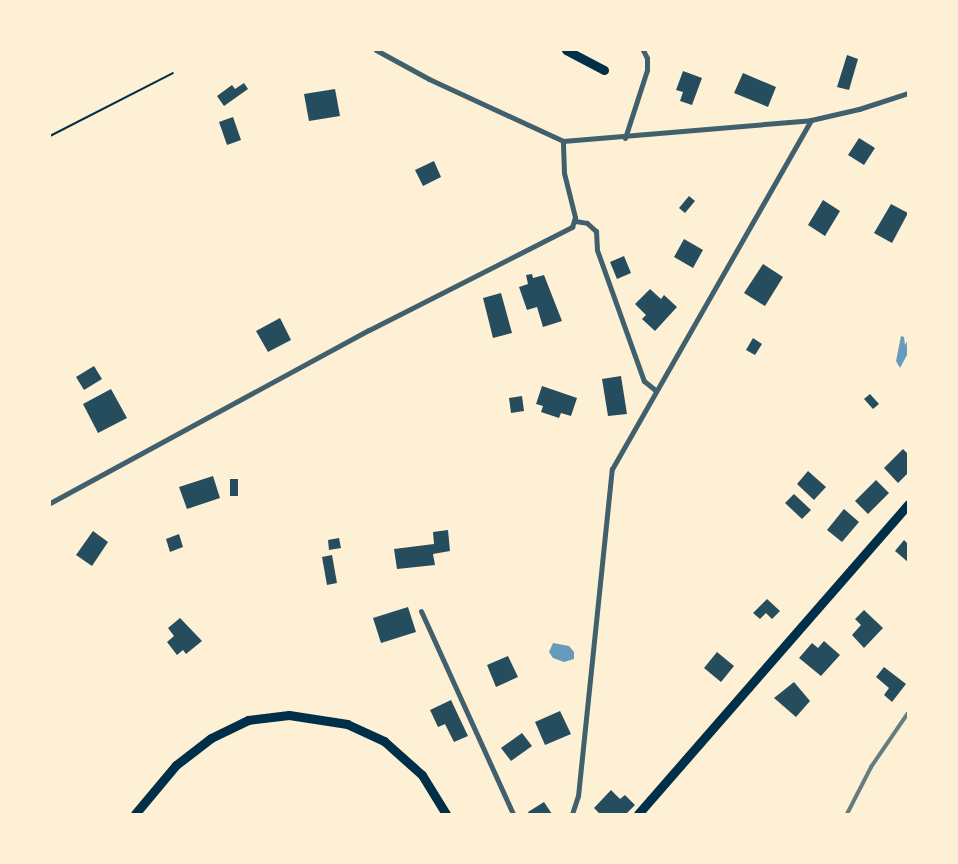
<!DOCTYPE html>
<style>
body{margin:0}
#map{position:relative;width:958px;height:864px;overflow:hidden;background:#fdf0d5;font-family:"Fira Sans Condensed",sans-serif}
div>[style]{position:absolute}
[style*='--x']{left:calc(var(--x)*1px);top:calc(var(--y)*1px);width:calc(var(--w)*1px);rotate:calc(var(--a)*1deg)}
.water>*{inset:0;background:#669bbc}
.building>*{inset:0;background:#264d5e}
.path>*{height:2px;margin:-1px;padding:0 1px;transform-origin:1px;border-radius:1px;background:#003049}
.minor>*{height:5px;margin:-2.5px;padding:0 2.5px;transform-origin:2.5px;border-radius:2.5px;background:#3f606c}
.secondary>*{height:9px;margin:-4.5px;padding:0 4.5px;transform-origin:4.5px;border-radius:4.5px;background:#003049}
.rail>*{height:4px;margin:-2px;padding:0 2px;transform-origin:2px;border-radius:2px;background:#657d81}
span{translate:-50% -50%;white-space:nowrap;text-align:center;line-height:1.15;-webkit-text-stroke:4px #fdf0d5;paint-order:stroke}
.frame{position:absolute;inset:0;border:51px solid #fdf0d5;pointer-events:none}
</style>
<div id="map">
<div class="water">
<i style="clip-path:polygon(901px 336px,904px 337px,905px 345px,908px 340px,908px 353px,900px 368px,896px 361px)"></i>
<i style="clip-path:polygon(553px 643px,569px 646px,574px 652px,574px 659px,564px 662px,553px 658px,549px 652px)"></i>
</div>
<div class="building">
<i style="clip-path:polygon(847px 55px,858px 59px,849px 90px,837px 87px)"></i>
<i style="clip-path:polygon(683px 71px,702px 78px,692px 105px,680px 101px,683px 92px,676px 90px)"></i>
<i style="clip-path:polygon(743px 73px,776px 87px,768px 107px,734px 93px)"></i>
<i style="clip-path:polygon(244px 83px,248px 89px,224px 106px,217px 96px,232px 85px,235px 89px)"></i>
<i style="clip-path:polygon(335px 89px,340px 116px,309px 121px,304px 94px)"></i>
<i style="clip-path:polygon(233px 117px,241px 140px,227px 145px,219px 122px)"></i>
<i style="clip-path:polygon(859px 138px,875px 148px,864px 165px,848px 155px)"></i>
<i style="clip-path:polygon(434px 161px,441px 177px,423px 186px,415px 170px)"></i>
<i style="clip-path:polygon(689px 196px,695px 201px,685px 213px,679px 208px)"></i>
<i style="clip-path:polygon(823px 200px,840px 211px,825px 236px,808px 225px)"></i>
<i style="clip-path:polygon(891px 204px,908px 213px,892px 243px,874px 233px)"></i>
<i style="clip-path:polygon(684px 239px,703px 250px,693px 268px,674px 257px)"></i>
<i style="clip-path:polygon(624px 256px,631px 273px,617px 279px,610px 262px)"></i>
<i style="clip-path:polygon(763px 264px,783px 277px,765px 306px,744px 293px)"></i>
<i style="clip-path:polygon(532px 274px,533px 278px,544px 275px,562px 321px,543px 327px,537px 307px,527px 310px,519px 287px,528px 284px,526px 275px)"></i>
<i style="clip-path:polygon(650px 289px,661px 299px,664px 295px,677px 307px,655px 331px,642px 319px,646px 315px,635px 304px)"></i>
<i style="clip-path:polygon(501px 293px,512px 333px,493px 338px,483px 298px)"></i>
<i style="clip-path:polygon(280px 318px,291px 340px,268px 352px,256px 331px)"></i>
<i style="clip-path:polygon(753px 338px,762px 344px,755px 355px,746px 350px)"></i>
<i style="clip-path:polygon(94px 366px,102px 379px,84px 390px,76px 377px)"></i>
<i style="clip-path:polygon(621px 376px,627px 414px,608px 416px,602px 379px)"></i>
<i style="clip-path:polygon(542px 386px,577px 398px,571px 416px,561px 413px,559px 418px,541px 412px,543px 406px,536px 404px)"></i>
<i style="clip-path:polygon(111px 389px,127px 418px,98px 433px,83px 404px)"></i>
<i style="clip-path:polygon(870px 394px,879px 404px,873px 409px,864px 399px)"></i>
<i style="clip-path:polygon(522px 396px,524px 411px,511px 413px,509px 398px)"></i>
<i style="clip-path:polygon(903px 449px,908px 454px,908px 473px,898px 483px,884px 468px)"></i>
<i style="clip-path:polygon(808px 471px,826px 487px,814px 500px,797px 484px)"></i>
<i style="clip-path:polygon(213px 476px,220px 498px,187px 509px,179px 487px)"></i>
<i style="clip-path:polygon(230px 479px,238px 479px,238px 496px,230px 496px)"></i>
<i style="clip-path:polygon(876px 480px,889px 493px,868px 514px,855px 501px)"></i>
<i style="clip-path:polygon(794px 494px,811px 510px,802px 519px,785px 503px)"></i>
<i style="clip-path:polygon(844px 509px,859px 522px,842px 542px,827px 530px)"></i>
<i style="clip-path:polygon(448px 530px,450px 551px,433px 554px,435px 565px,397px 569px,394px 549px,434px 544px,433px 532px)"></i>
<i style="clip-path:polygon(93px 531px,108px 542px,92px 566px,76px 555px)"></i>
<i style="clip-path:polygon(179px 534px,183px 547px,170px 552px,166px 539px)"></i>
<i style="clip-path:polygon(339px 538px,341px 548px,329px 550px,328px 540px)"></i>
<i style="clip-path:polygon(904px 540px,908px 544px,908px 562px,895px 551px)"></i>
<i style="clip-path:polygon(332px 555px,337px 583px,327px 585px,322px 557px)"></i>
<i style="clip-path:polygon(767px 599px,780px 611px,772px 619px,766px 613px,760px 619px,753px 613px)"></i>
<i style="clip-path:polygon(408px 607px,416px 632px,381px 643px,373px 618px)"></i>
<i style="clip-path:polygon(864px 610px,883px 628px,864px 648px,852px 635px,861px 625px,855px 619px)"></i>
<i style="clip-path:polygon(180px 618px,202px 641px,186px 654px,183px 650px,177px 655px,167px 642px,174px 636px,168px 628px)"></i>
<i style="clip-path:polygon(824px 641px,840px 655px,821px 676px,799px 658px,812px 643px,818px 648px)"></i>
<i style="clip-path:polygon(717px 652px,734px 666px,721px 682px,704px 668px)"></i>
<i style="clip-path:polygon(508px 656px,518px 677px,496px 687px,487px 665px)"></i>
<i style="clip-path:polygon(884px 667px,906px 684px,892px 702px,884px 695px,889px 688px,876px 677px)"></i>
<i style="clip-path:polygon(794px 682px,810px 701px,796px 717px,774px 698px)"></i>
<i style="clip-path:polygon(451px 700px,468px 736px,454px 742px,445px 724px,438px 727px,430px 710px)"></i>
<i style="clip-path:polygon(560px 711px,571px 734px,545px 745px,535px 722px)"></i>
<i style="clip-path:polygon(522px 733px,532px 746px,511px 761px,501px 748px)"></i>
<i style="clip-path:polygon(611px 790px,620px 799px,625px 795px,635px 805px,626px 814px,600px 814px,594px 808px)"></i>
<i style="clip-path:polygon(544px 802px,552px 814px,529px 814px,528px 812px)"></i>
</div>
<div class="path">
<i style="--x:50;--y:136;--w:138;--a:-27.1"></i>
</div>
<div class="minor">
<i style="--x:376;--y:50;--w:60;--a:28.7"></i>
<i style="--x:429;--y:79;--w:148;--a:24.8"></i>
<i style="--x:563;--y:141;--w:249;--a:-4.8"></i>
<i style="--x:811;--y:120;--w:49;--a:-12.9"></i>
<i style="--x:859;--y:109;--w:52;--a:-18.1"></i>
<i style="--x:625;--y:138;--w:71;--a:-72.1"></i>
<i style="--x:647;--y:70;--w:12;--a:-90"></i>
<i style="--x:647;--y:58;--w:9;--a:-117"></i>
<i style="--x:575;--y:221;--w:12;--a:9"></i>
<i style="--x:587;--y:223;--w:12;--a:42"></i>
<i style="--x:596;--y:231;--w:19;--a:87"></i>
<i style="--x:597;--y:250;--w:139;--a:70.3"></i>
<i style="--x:644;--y:381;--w:14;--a:39"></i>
<i style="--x:50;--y:503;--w:363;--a:-28.5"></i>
<i style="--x:369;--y:330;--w:228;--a:-26.9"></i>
<i style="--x:572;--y:227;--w:10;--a:-73"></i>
<i style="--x:575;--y:217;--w:45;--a:-104"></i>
<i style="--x:564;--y:173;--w:32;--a:-92"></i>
<i style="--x:421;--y:611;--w:223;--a:65.6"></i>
<i style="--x:572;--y:814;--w:19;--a:-72"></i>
<i style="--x:578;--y:796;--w:329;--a:-84.1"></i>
<i style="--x:612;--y:469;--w:402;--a:-60.3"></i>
</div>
<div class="secondary">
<i style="--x:566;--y:50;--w:43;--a:27.8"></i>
<i style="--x:135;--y:814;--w:64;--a:-50.1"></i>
<i style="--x:176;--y:765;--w:44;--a:-37.6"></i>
<i style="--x:211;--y:738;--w:41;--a:-25.9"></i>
<i style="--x:248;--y:720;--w:41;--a:-7"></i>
<i style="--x:289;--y:715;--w:59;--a:8.8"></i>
<i style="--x:347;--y:724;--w:41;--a:24.7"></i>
<i style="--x:384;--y:741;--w:51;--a:41.8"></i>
<i style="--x:422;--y:775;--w:46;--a:58.4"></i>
<i style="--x:638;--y:814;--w:411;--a:-48.9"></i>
</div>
<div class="rail">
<i style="--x:847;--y:814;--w:53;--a:-62.9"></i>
<i style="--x:871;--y:767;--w:65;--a:-55.6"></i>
</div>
<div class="frame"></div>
</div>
